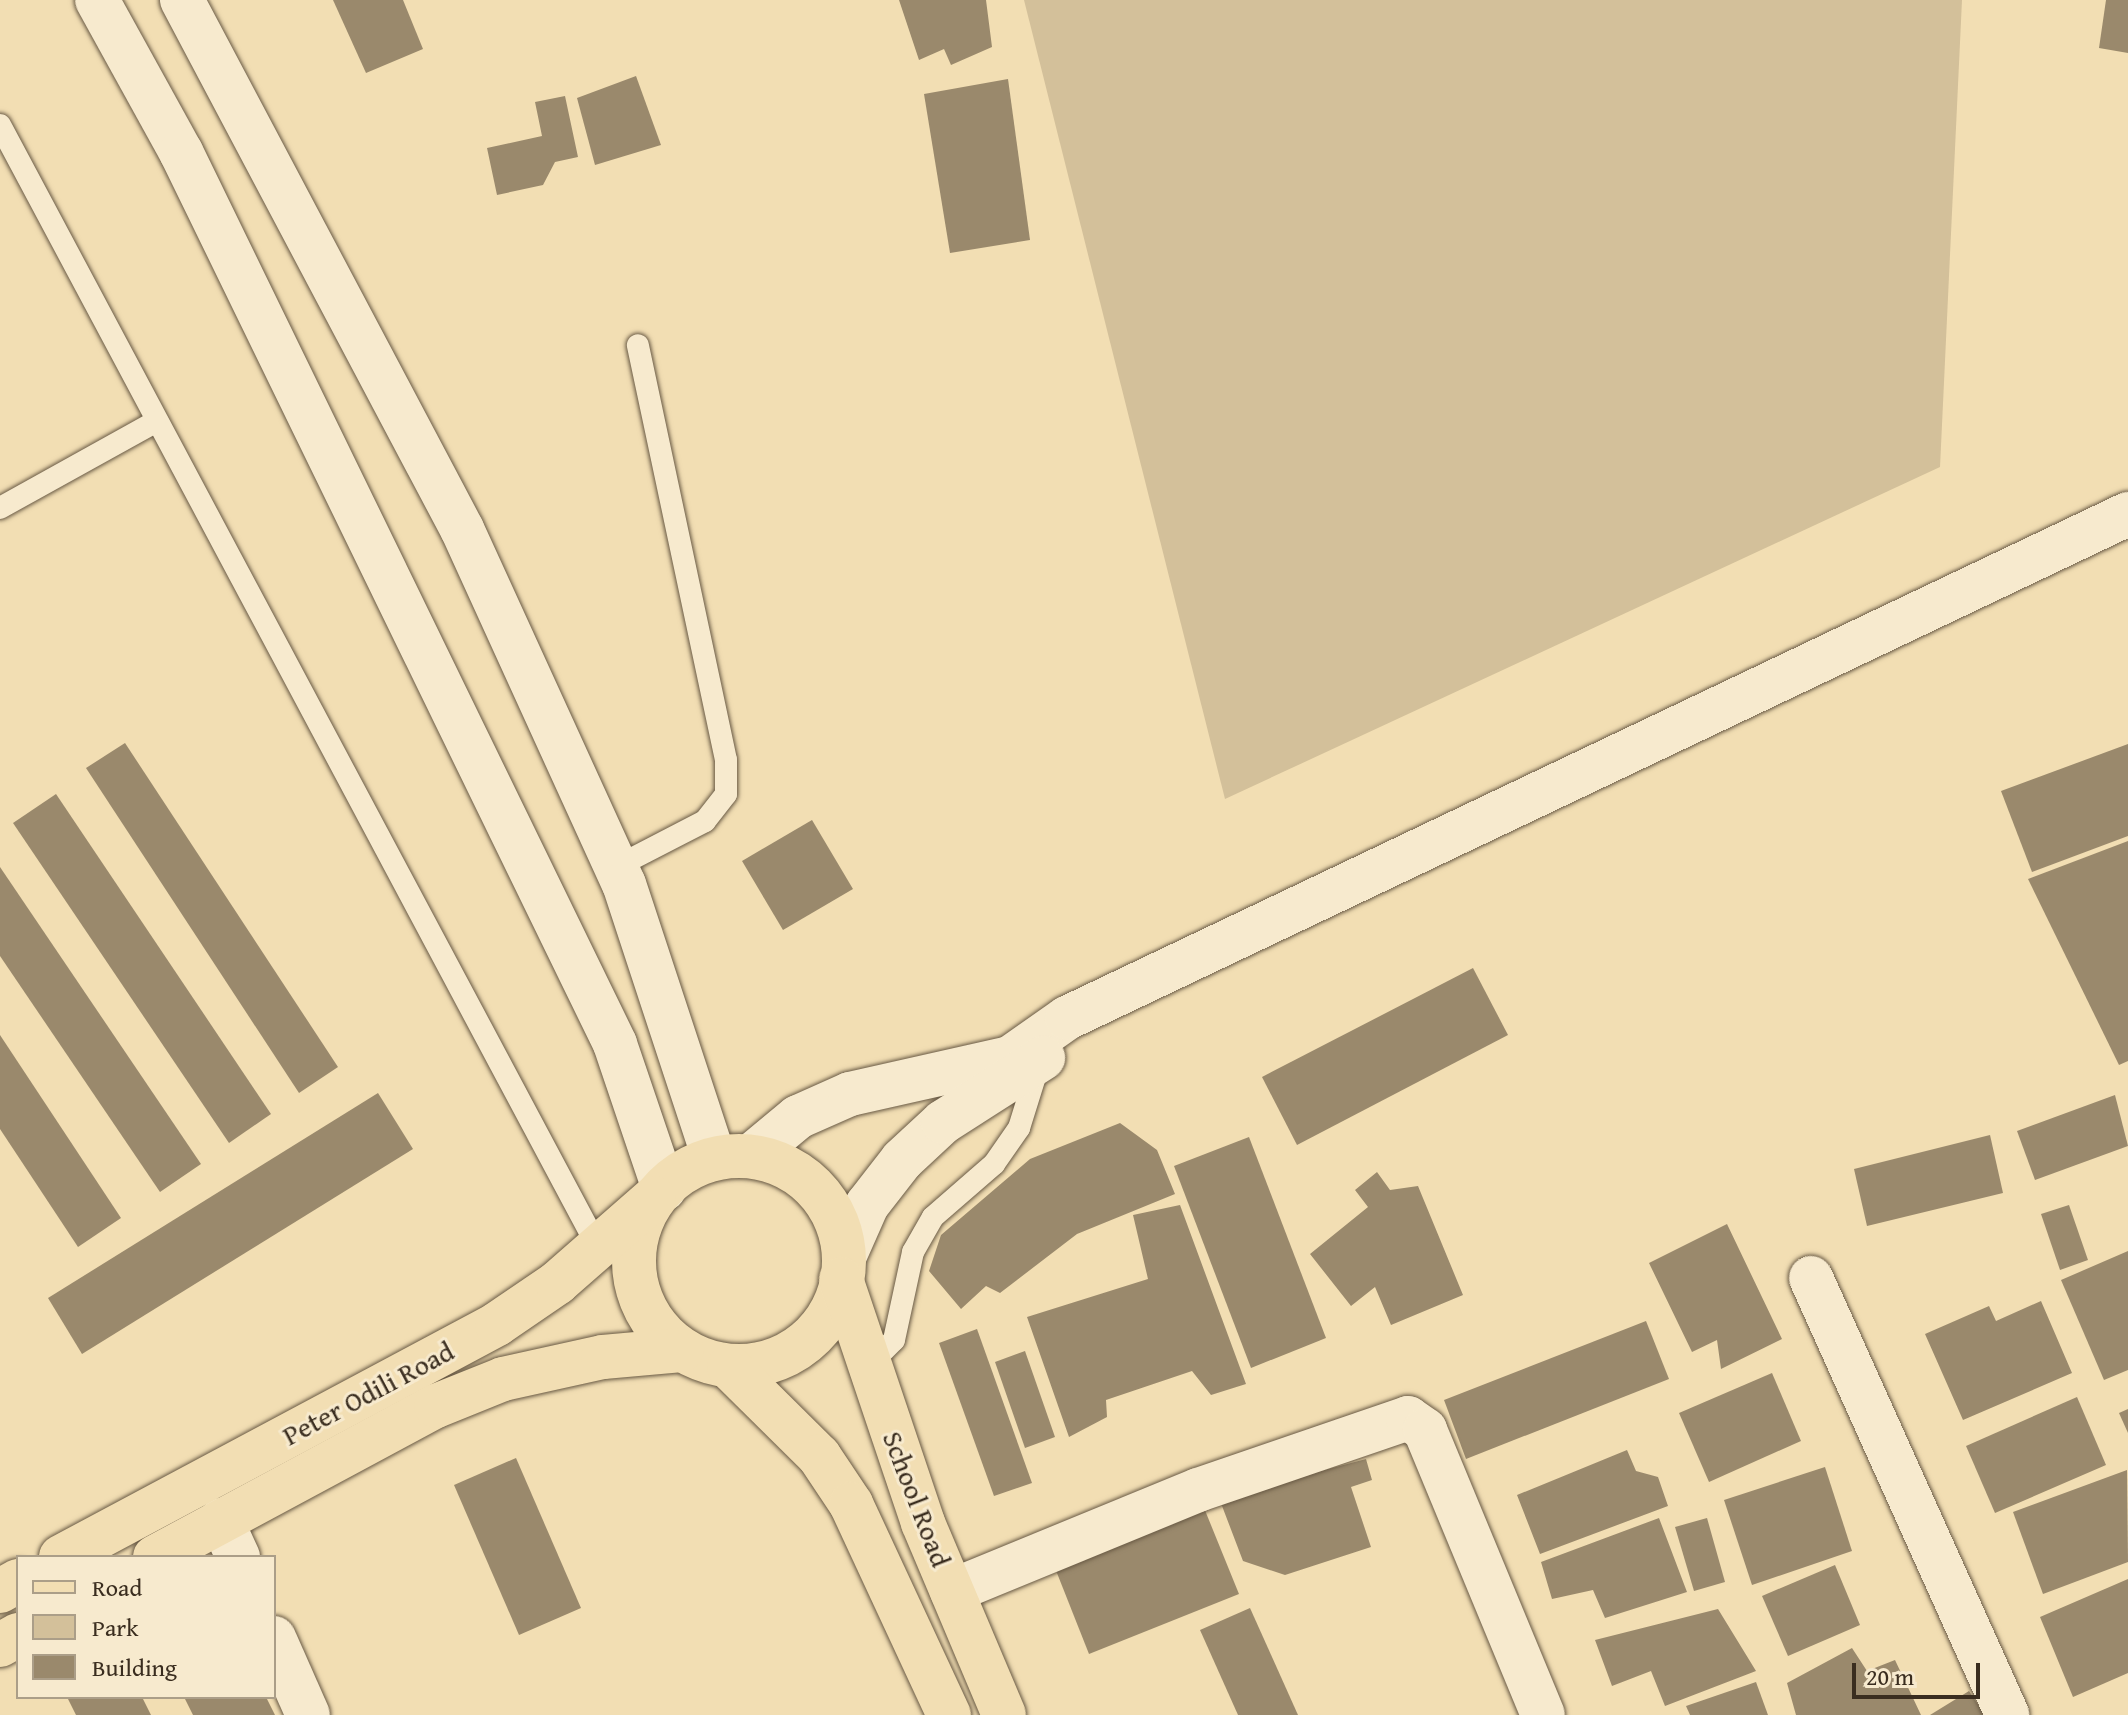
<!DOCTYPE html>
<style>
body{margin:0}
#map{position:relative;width:2128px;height:1715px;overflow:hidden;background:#f2deb3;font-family:"Gentium Book Plus",serif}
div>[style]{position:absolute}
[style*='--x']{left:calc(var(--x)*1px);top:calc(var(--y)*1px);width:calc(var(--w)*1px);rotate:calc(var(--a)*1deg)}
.green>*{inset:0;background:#d3c09a}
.building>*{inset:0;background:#9a896c}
.roads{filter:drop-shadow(0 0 2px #685944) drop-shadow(0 0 2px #685944)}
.service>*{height:22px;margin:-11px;padding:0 11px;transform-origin:11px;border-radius:11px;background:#f7eace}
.minor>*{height:44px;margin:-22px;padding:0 22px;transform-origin:22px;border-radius:22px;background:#f7eace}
.tertiary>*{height:44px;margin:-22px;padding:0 22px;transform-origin:22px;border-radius:22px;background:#f7eace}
.secondary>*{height:44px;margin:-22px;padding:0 22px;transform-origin:22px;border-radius:22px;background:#f7eace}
.primary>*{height:44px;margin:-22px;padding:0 22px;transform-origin:22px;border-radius:22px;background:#f2deb3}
.primary>.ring{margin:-22px;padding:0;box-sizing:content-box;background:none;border:44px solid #f2deb3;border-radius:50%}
span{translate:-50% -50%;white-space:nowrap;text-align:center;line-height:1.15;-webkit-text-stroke:6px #f7eace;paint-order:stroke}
.street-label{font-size:28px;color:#3a2d1f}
.legend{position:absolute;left:16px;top:1555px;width:260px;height:144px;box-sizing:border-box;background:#f7eace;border:2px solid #ab9e88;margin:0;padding:10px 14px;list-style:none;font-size:24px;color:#3a2d1f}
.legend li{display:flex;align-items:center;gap:16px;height:40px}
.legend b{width:40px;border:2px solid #ab9e88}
.scale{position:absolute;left:1852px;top:1663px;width:128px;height:36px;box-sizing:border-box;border:4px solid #3a2d1f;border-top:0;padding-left:10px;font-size:24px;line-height:28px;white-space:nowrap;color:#3a2d1f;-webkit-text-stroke:6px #f7eace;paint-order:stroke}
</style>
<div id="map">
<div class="green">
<i style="clip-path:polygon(1024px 0,1962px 0,1940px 467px,1225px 799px)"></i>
</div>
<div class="building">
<i style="clip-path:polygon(333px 0,403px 0,423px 49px,366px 73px)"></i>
<i style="clip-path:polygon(899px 0,986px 0,992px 47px,951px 65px,944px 49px,919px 60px)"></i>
<i style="clip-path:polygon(2106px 0,2128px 0,2128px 53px,2099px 48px)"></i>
<i style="clip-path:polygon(636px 76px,661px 145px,595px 165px,577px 98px)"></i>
<i style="clip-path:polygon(1008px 79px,1030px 240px,950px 253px,924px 94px)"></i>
<i style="clip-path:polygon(565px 96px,578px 157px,555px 162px,543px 185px,497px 195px,487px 148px,542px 136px,535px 102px)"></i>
<i style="clip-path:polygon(125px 743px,338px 1067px,299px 1093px,86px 768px)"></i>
<i style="clip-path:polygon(2128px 744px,2128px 836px,2032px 872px,2001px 791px)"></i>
<i style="clip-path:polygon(56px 794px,271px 1114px,229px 1143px,13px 823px)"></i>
<i style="clip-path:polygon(812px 820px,853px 889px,783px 930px,742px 861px)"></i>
<i style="clip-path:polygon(2128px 841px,2128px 1061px,2119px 1065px,2028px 879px)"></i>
<i style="clip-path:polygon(0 867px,201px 1164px,160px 1192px,0 956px)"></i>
<i style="clip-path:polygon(1473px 968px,1508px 1035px,1297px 1145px,1262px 1077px)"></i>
<i style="clip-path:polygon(0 1035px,121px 1218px,78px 1247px,0 1129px)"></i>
<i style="clip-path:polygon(378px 1093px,413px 1149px,82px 1354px,48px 1298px)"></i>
<i style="clip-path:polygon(2115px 1095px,2128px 1146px,2035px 1180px,2017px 1131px)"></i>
<i style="clip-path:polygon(1120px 1123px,1157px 1150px,1175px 1194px,1077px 1234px,1000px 1293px,986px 1286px,961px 1309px,929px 1271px,941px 1235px,1030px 1159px)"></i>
<i style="clip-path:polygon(1990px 1135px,2003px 1193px,1867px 1226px,1854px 1169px)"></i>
<i style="clip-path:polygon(1249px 1137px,1326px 1338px,1251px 1368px,1174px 1166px)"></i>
<i style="clip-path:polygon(1377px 1172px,1390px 1190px,1418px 1186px,1463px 1295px,1391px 1325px,1375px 1287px,1351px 1306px,1310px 1254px,1368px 1207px,1355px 1190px)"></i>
<i style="clip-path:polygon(1180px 1205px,1246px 1384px,1211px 1395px,1192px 1371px,1106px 1400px,1107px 1417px,1069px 1437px,1027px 1317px,1148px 1279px,1133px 1215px)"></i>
<i style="clip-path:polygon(2069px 1205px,2088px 1260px,2060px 1270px,2041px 1214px)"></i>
<i style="clip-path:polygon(1727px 1224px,1782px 1339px,1721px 1369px,1717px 1340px,1692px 1352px,1649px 1263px)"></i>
<i style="clip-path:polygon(2128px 1251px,2128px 1370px,2104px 1380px,2061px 1280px)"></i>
<i style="clip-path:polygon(2041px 1301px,2072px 1373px,1963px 1420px,1925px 1334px,1989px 1306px,1996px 1321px)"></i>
<i style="clip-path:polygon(1646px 1321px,1669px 1379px,1466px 1459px,1444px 1400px)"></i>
<i style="clip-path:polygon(977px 1329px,1032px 1483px,994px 1496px,939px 1343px)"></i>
<i style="clip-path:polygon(1025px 1351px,1055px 1437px,1025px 1448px,995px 1362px)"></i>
<i style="clip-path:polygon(1772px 1373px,1801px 1441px,1709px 1482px,1679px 1413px)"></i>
<i style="clip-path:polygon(2077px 1397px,2106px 1465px,1995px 1513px,1966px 1446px)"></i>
<i style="clip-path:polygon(2128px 1409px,2128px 1433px,2119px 1413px)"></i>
<i style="clip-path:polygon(1627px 1450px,1636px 1471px,1658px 1477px,1668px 1506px,1540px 1554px,1517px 1495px)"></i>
<i style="clip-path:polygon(516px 1458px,581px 1608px,519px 1635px,454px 1485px)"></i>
<i style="clip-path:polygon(1366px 1459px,1372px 1480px,1351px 1487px,1371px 1547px,1285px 1575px,1243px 1561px,1219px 1498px)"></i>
<i style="clip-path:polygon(1825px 1467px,1852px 1551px,1752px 1585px,1724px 1500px)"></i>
<i style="clip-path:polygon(2127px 1470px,2128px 1562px,2043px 1594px,2013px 1512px)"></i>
<i style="clip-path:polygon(1202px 1503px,1239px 1594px,1089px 1654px,1053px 1563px)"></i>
<i style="clip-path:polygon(1659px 1518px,1687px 1592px,1605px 1618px,1593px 1590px,1552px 1599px,1541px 1562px)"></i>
<i style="clip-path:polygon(1707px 1518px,1725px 1582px,1694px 1591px,1675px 1527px)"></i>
<i style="clip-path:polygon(1835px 1565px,1860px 1625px,1788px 1656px,1762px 1596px)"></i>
<i style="clip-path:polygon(2128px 1579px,2128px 1673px,2073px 1697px,2040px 1617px)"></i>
<i style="clip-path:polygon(1250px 1608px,1298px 1715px,1238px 1715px,1200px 1630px)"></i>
<i style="clip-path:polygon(1718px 1609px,1756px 1671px,1665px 1706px,1651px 1671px,1612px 1686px,1595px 1640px)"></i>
<i style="clip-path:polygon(1852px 1648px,1867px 1671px,1895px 1660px,1921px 1715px,1796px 1715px,1787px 1683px)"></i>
<i style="clip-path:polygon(1756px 1682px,1768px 1715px,1690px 1715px,1686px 1706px)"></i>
<i style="clip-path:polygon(1969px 1691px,1985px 1715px,1930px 1715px)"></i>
<i style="clip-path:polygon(67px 1697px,142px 1697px,151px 1715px,76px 1715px)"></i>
<i style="clip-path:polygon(184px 1697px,266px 1697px,275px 1715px,193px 1715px)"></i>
</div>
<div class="roads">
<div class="service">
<i style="--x:0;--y:125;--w:1274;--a:61.95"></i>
<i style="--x:0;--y:508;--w:177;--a:-29"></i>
<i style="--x:616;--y:867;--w:100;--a:-27.3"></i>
<i style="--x:705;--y:821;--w:34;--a:-52"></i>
<i style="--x:726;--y:794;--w:34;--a:-90"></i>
<i style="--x:726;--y:760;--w:424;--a:-102"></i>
<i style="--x:869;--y:1365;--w:35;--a:-45"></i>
<i style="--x:894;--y:1340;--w:90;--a:-77.8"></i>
<i style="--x:913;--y:1252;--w:40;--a:-60.3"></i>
<i style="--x:933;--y:1217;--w:81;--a:-41"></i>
<i style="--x:994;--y:1164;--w:44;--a:-55.2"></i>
<i style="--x:1019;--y:1128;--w:64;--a:-72.7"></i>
</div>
<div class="minor">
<i style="--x:1811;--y:1278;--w:479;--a:65.8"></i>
<i style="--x:221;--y:1520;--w:41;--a:65.3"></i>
<i style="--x:952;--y:1591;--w:266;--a:-22.3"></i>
<i style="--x:1198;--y:1490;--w:222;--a:-18.9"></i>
<i style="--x:1408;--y:1418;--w:21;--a:35"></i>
<i style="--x:1425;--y:1430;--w:308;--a:67.5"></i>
<i style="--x:274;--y:1638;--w:84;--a:66.2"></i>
</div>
<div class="tertiary">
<i style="--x:751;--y:1156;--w:61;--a:-39.7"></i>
<i style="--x:798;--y:1117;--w:57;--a:-23.9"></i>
<i style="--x:850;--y:1094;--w:164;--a:-12.7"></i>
<i style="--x:1010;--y:1058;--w:70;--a:-35.1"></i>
<i style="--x:1067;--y:1018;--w:1175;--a:-25.41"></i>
<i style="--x:844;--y:1257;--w:57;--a:-66.1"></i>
<i style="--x:867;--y:1205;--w:57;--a:-52.1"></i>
<i style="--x:902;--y:1160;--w:56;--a:-42.8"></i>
<i style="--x:943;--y:1122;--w:119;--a:-32.6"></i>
</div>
<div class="secondary">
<i style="--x:97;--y:0;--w:174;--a:61.1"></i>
<i style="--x:181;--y:152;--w:992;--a:64.05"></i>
<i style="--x:615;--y:1044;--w:153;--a:71.3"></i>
<i style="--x:182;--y:0;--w:599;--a:62.11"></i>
<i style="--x:462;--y:529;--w:390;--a:65.5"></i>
<i style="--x:624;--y:884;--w:288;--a:71.8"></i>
</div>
<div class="primary">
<i class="ring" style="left:634px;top:1156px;width:166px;height:166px"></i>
<i style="--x:841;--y:1279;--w:257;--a:71.4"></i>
<i style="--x:923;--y:1523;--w:208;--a:67.1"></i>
<i style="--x:729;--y:1367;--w:127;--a:44.7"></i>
<i style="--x:819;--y:1456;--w:58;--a:56.3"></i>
<i style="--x:851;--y:1504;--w:233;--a:65.1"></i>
<i style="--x:61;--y:1557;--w:494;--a:-28.1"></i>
<i style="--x:497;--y:1324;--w:73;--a:-34.3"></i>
<i style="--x:557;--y:1283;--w:129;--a:-41.2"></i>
<i style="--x:155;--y:1557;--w:319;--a:-28.3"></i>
<i style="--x:436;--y:1406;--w:72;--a:-21.9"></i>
<i style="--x:503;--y:1379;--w:102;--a:-12.4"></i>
<i style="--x:603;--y:1357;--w:79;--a:-5.1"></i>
<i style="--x:0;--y:1591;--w:21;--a:-29"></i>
<i style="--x:0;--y:1645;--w:21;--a:-29"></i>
</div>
</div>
<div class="street-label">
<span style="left:368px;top:1393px;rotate:-28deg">Peter Odili Road</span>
<span style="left:917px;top:1499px;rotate:69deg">School Road</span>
</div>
<ul class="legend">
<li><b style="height:10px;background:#f2deb3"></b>Road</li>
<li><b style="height:22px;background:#d3c09a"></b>Park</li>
<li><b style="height:22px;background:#9a896c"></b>Building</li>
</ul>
<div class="scale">20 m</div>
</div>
